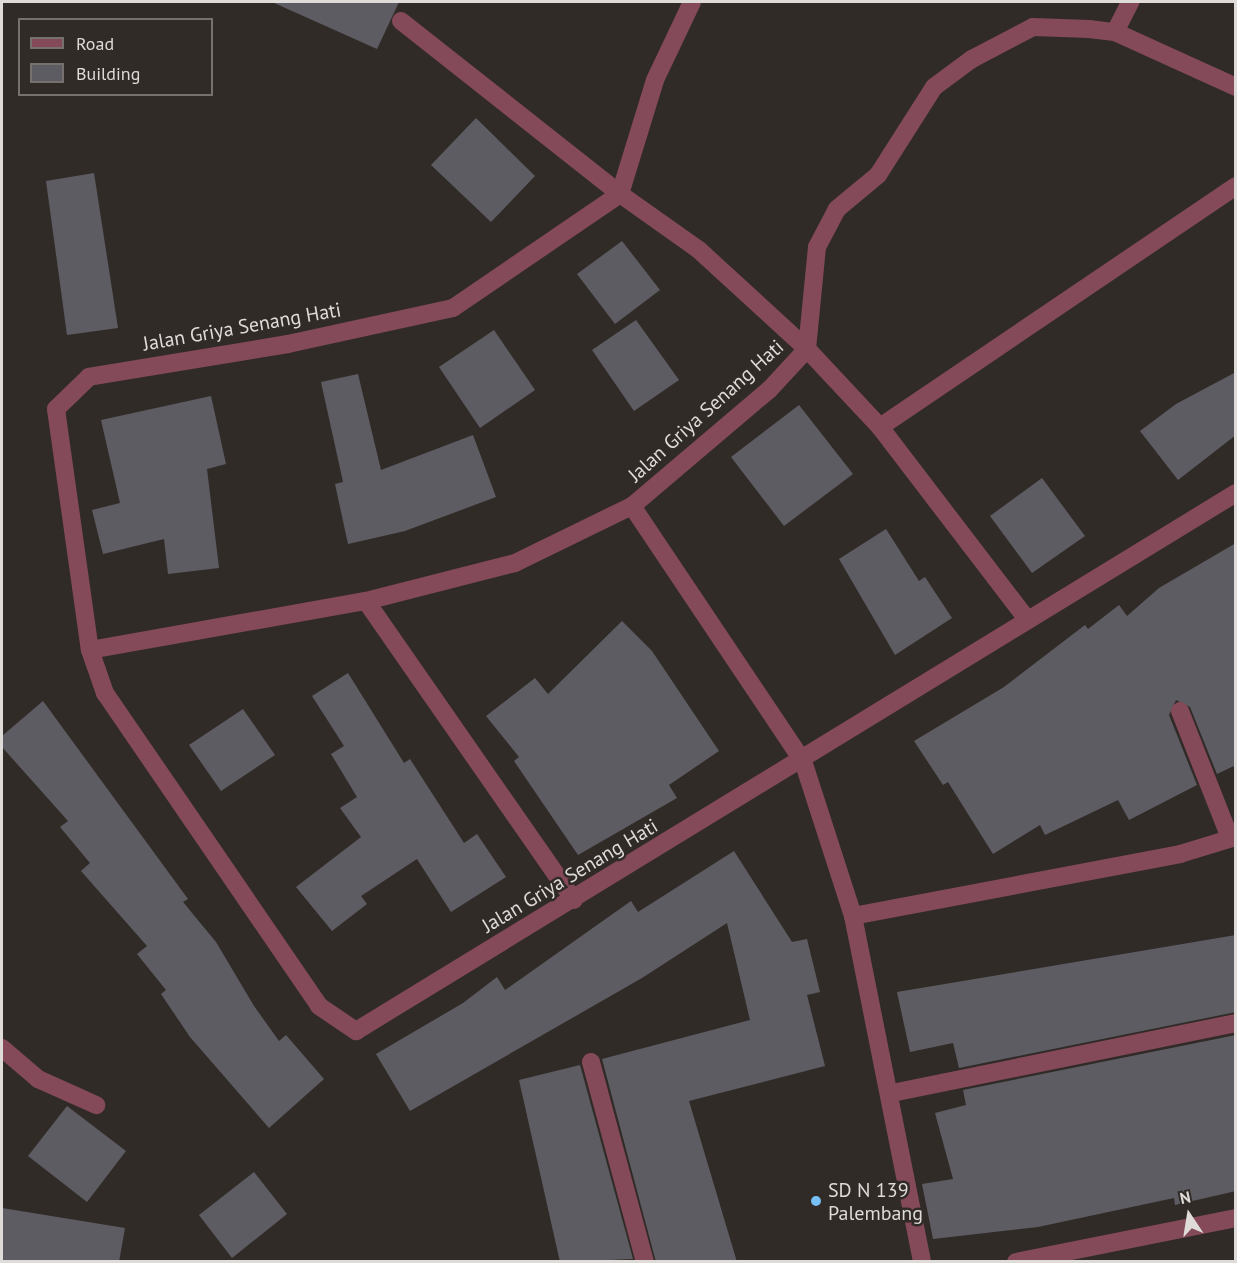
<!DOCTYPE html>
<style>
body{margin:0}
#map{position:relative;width:1237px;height:1263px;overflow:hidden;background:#312b28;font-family:"PT Sans",sans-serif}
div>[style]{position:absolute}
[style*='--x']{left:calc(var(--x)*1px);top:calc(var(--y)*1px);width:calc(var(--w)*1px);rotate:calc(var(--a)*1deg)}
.building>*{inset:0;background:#5e5c63}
.minor>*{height:18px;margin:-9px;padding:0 9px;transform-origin:9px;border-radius:9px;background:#854a59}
.dots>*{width:16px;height:16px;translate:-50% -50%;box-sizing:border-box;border:3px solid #312b28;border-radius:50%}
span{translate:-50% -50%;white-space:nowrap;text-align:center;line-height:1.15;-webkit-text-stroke:5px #312b28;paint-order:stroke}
.street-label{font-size:20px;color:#dedbd9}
.poi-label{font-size:20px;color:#dedbd9}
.left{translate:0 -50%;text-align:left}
.frame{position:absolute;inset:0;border:3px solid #dedbd9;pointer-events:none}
.legend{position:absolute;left:18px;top:18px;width:195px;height:78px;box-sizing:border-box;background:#312b28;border:2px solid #76716f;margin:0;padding:8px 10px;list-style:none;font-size:18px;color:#dedbd9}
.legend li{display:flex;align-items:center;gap:12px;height:30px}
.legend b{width:30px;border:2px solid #76716f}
.north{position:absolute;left:1159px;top:1185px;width:60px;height:60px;-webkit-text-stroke:4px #312b28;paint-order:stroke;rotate:348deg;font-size:16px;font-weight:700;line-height:24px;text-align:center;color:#dedbd9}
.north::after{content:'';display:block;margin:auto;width:21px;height:27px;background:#dedbd9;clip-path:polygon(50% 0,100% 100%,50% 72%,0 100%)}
</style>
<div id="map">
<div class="building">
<i style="clip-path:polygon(272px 2px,399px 2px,377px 49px)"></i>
<i style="clip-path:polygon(476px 118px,535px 176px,491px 222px,431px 165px)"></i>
<i style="clip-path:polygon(94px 173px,118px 328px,67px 335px,46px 181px)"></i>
<i style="clip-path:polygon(622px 241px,660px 290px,615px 324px,577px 274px)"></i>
<i style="clip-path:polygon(636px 320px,679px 380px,634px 411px,592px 350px)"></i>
<i style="clip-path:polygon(494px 330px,535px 390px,480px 428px,439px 367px)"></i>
<i style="clip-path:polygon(1236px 372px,1236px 435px,1178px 480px,1140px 431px,1176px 404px)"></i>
<i style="clip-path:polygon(358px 374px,381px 470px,473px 435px,496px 497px,405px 531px,348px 544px,335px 484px,343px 482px,321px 382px)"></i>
<i style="clip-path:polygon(211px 396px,226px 464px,207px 469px,219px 568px,168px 574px,164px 539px,103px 554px,92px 510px,120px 503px,101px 420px)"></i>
<i style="clip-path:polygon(799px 405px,853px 474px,784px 526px,731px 457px)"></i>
<i style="clip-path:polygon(1042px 478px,1085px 536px,1032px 573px,990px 516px)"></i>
<i style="clip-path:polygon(886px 529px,919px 581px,925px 577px,952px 618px,895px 655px,839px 559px)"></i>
<i style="clip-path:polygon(1236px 543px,1236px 765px,1217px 774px,1190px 707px,1176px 700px,1169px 715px,1197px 785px,1129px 820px,1118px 800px,1045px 835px,1040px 825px,993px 854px,948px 782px,943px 785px,914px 741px,1004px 687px,1085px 625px,1088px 629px,1119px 605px,1127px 616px,1159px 588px)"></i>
<i style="clip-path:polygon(622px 621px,652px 651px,719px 751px,669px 785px,677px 798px,578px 855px,514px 761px,519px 757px,486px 716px,535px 678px,548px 694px)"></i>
<i style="clip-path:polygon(348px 673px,404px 763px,410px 759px,464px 843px,477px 834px,506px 877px,451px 912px,417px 859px,361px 896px,367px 904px,332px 931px,296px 887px,361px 837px,340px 808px,357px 797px,331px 754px,344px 746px,312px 696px)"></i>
<i style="clip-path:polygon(43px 701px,188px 899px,183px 902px,216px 942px,254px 1006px,279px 1041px,286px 1035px,324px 1079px,269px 1128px,190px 1037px,161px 994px,166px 990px,137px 954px,147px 946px,81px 871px,90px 863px,60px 827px,68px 821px,2px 747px,2px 736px)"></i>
<i style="clip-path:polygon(243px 709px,275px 755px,221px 791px,189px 745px)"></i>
<i style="clip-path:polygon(734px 851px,792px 942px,807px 939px,820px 992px,807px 995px,825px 1066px,689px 1101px,737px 1262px,656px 1262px,602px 1059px,750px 1020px,727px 923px,642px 978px,410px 1111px,376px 1054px,463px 1003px,497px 977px,505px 990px,631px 901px,638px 912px)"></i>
<i style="clip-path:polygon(1236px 935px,1236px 1012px,959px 1068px,953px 1043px,910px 1052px,897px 992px)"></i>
<i style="clip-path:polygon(1236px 1035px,1236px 1191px,1175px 1205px,1174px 1198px,1038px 1227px,933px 1239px,922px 1184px,953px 1179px,935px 1113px,966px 1105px,963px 1090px)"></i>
<i style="clip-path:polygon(580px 1065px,633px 1259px,560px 1262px,519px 1080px)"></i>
<i style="clip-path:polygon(67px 1106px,126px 1151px,87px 1202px,28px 1156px)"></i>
<i style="clip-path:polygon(254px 1172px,287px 1214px,232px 1258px,199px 1215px)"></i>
<i style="clip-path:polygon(2px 1208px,125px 1228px,119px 1262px,2px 1262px)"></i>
</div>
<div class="minor">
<i style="--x:401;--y:21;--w:279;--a:38.3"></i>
<i style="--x:620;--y:194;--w:97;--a:35.3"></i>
<i style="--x:699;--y:250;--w:147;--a:42.5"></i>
<i style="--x:807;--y:349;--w:107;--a:46.9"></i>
<i style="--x:880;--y:427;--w:242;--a:52.6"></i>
<i style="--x:1115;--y:32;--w:34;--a:-63"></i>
<i style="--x:620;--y:194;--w:202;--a:145.7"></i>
<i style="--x:453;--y:308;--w:169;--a:167.7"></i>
<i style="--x:288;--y:344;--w:202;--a:170.6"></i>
<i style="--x:89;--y:377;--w:46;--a:135.9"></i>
<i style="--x:56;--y:409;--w:243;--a:82"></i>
<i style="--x:90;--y:650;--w:46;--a:70.8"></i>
<i style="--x:105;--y:693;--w:379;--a:55.6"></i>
<i style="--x:319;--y:1006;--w:45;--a:34"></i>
<i style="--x:356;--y:1031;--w:1031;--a:-31.44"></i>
<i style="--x:620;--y:194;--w:119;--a:-72.9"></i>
<i style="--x:655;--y:80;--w:86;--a:-64.6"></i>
<i style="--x:807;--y:349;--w:102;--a:-84.4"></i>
<i style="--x:817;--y:247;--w:43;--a:-62.2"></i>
<i style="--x:837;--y:209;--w:53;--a:-39.7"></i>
<i style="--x:878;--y:175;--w:104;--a:-57.5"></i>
<i style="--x:934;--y:87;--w:47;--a:-36.4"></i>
<i style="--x:972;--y:59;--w:69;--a:-27.7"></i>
<i style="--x:1033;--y:27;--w:56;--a:2"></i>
<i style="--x:1089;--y:29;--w:26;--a:7"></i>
<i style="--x:1115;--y:32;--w:133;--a:24.4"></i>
<i style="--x:880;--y:427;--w:430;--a:-34.1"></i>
<i style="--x:632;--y:506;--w:307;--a:56.2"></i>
<i style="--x:803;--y:761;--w:163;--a:72.1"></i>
<i style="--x:853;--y:916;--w:353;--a:78.7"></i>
<i style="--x:366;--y:601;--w:364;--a:55.2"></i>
<i style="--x:90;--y:650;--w:280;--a:-10.1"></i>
<i style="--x:366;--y:601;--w:154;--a:-14.3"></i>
<i style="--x:515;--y:563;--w:130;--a:-26"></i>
<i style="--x:632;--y:506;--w:180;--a:-40.3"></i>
<i style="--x:769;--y:390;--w:56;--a:-47.2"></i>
<i style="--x:1180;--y:711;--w:136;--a:68.5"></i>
<i style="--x:853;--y:916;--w:333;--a:-10.7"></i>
<i style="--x:1180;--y:854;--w:59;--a:-16.9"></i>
<i style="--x:2;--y:1048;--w:48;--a:40.7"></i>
<i style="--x:38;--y:1079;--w:64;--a:24.1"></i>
<i style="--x:591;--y:1062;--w:207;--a:74.9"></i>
<i style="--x:892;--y:1093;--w:351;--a:-11.5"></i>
<i style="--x:1016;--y:1262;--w:224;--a:-11.3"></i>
</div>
<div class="dots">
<i style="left:816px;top:1201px;background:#76c0f7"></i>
</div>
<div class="street-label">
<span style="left:242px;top:327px;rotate:-10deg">Jalan Griya Senang Hati</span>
<span style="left:706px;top:411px;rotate:-42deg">Jalan Griya Senang Hati</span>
<span style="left:570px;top:876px;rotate:-31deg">Jalan Griya Senang Hati</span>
</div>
<div class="poi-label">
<span class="left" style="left:828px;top:1202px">SD N 139<br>Palembang</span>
</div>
<div class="frame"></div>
<ul class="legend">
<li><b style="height:8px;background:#854a59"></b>Road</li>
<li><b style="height:16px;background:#5e5c63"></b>Building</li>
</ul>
<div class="north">N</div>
</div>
